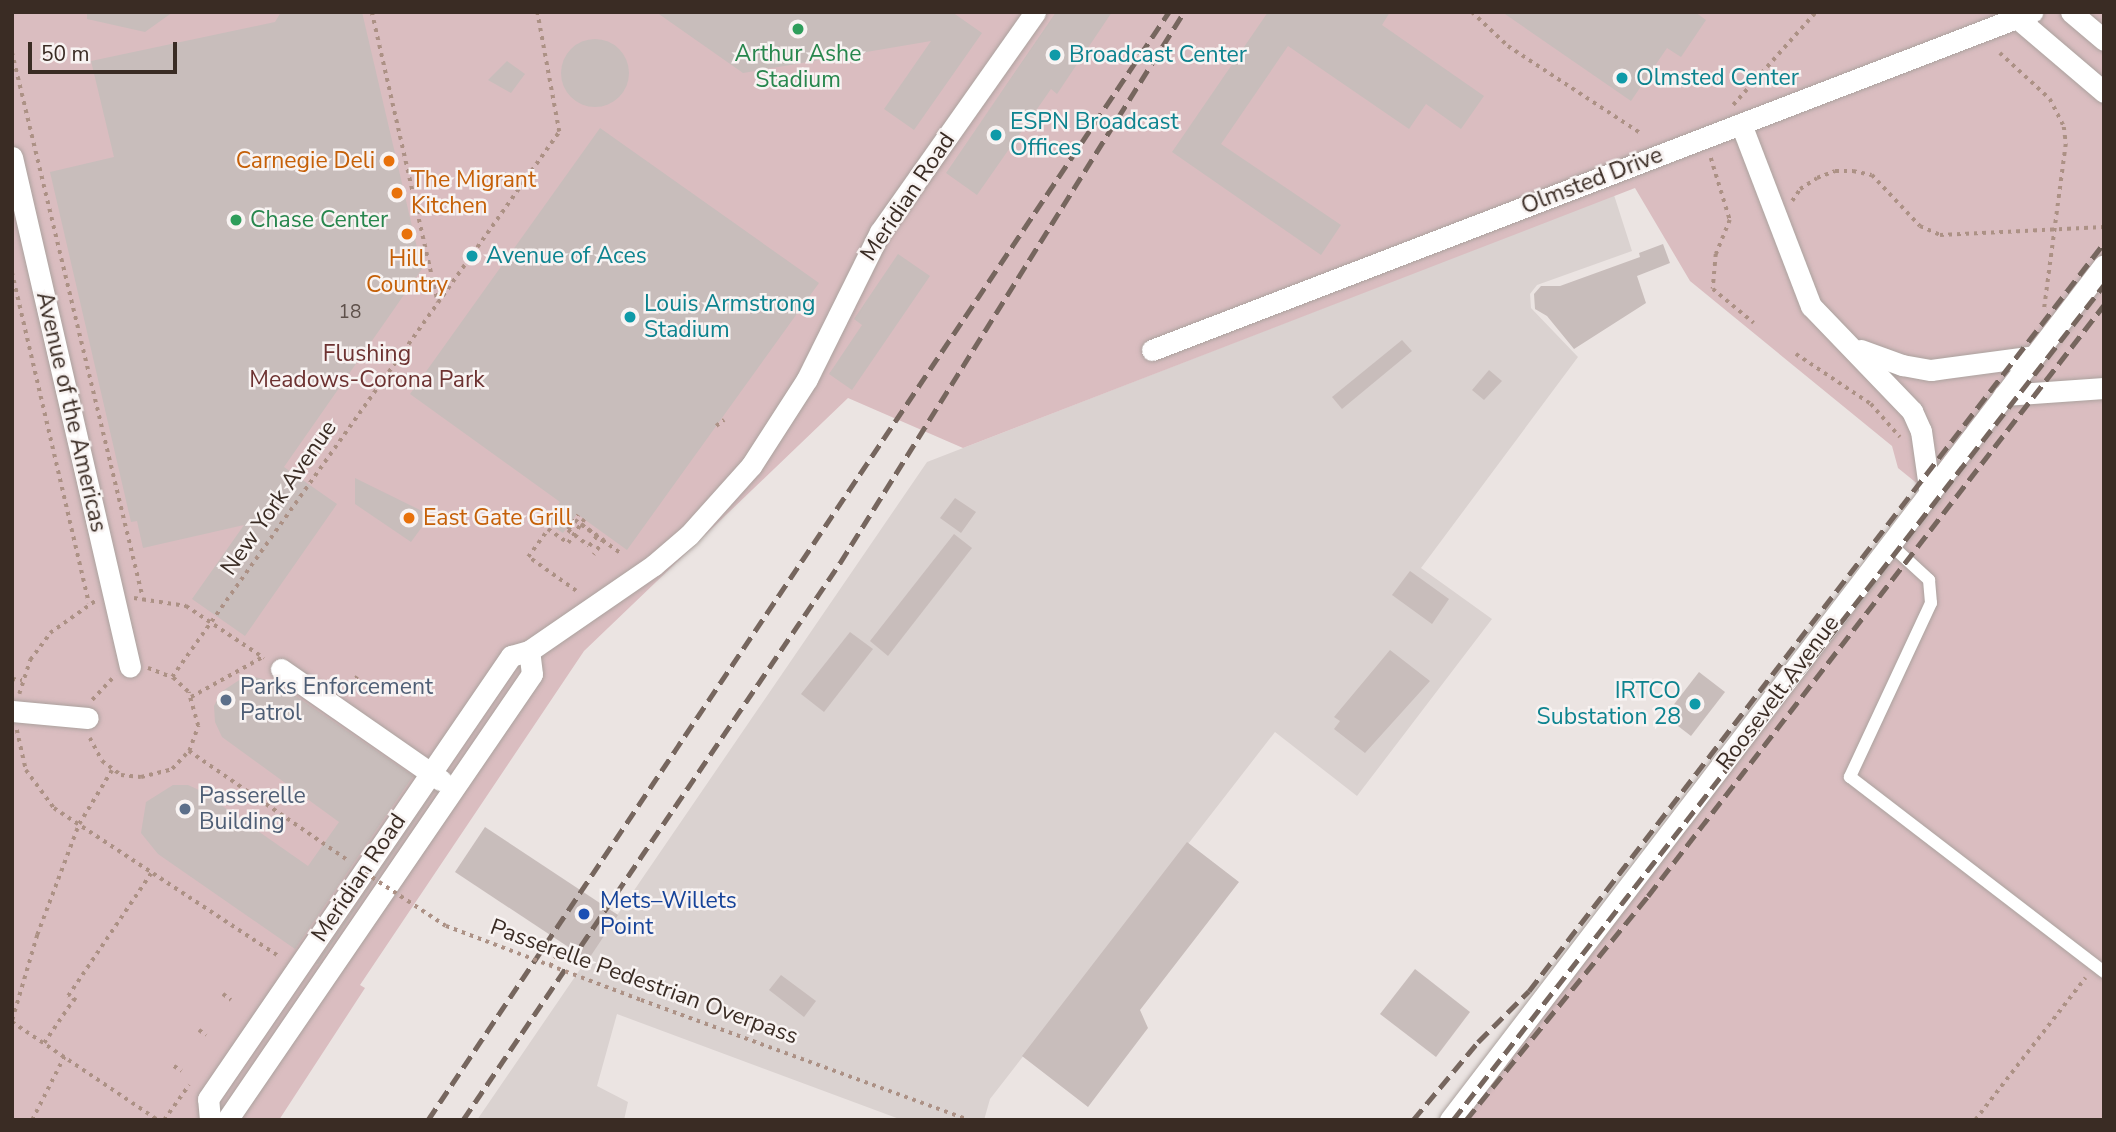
<!DOCTYPE html>
<meta charset="utf-8">
<style>
body{margin:0}
#map{position:relative;width:2116px;height:1132px;overflow:hidden;background:#ebe4e2;font-family:"Nunito Sans",sans-serif}
div>[style]{position:absolute}
[style*='--x']{left:calc(var(--x)*1px);top:calc(var(--y)*1px);width:calc(var(--w)*1px);rotate:calc(var(--a)*1deg)}
.built>*{inset:0;background:#dad2d0}
.green>*{inset:0;background:#dabdc0}
.building>*{inset:0;background:#c8bdbb}
.round{border-radius:50%}
.path>*{height:3.5px;margin-top:-1.75px;transform-origin:0;background:repeating-linear-gradient(90deg,#ac9185 0 3.5px,transparent 0 8.5px)}
.roads{filter:drop-shadow(0 0 2px #aba29e) drop-shadow(0 0 2px #aba29e)}
.lane>*{height:12px;margin:-6px;padding:0 6px;transform-origin:6px;border-radius:6px;background:#fff}
.street>*{height:21px;margin:-10.5px;padding:0 10.5px;transform-origin:10.5px;border-radius:10.5px;background:#fff}
.secondary>*{height:21px;margin:-10.5px;padding:0 10.5px;transform-origin:10.5px;border-radius:10.5px;background:#fff}
.rail>*{height:5px;margin-top:-2.5px;transform-origin:0;background:repeating-linear-gradient(90deg,#76665e 0 14px,transparent 0 21px)}
.path-bridge>*{height:3.5px;margin-top:-1.75px;transform-origin:0;background:repeating-linear-gradient(90deg,#ac9185 0 3.5px,transparent 0 8.5px)}
.dots>*{width:19px;height:19px;translate:-50% -50%;box-sizing:border-box;border:4px solid #f8f3f2;border-radius:50%}
span{translate:-50% -50%;white-space:nowrap;text-align:center;line-height:1.15;-webkit-text-stroke:5px #f8f3f2;paint-order:stroke}
.number-label{font-size:19px;color:#5e504a}
.number-label span{-webkit-text-stroke-width:0}
.leisure-label{font-size:23px;color:#27864d}
.left{translate:0 -50%;text-align:left}
.culture-label{font-size:23px;color:#0d838f}
.right{translate:-100% -50%;text-align:right}
.food-label{font-size:23px;color:#c56008}
.street-label{font-size:23px;color:#3a2c24}
.park-label{font-size:23px;color:#6d3231}
.service-label{font-size:23px;color:#4e5e75}
.transit-label{font-size:23px;color:#164399}
.frame{position:absolute;inset:0;border:14px solid #3a2c24;pointer-events:none}
.scale{position:absolute;left:28px;top:42px;width:149px;height:32px;box-sizing:border-box;border:4px solid #3a2c24;border-top:0;padding-left:9px;font-size:21px;line-height:24px;white-space:nowrap;color:#3a2c24;-webkit-text-stroke:5px #f8f3f2;paint-order:stroke}
</style>
<div id="map">
<div class="built">
<i style="clip-path:polygon(1614px 195px,1632px 251px,1537px 285px,1530px 294px,1531px 308px,1578px 357px,1421px 568px,1492px 619px,1357px 796px,1275px 732px,990px 1099px,984px 1120px,902px 1120px,617px 1014px,597px 1086px,628px 1102px,624px 1120px,477px 1120px,927px 462px)"></i>
</div>
<div class="green">
<i style="clip-path:polygon(12px 12px,2104px 12px,2104px 1120px,1450px 1120px,1930px 494px,1898px 468px,1892px 446px,1690px 281px,1635px 188px,963px 448px,848px 398px,584px 651px,360px 985px,365px 988px,279px 1120px,12px 1120px)"></i>
</div>
<div class="building">
<i style="clip-path:polygon(87px 12px,173px 12px,145px 32px,87px 19px)"></i>
<i style="clip-path:polygon(281px 12px,362px 12px,422px 269px,284px 467px,337px 504px,245px 636px,192px 599px,244px 525px,143px 548px,137px 521px,131px 522px,50px 172px,114px 157px,91px 61px,275px 22px)"></i>
<i style="clip-path:polygon(656px 12px,952px 12px,982px 33px,914px 130px,884px 109px,931px 41px,743px 73px)"></i>
<i style="clip-path:polygon(1056px 12px,1112px 12px,1057px 94px,1051px 89px,977px 195px,946px 173px)"></i>
<i style="clip-path:polygon(1268px 12px,1390px 12px,1382px 25px,1484px 96px,1461px 129px,1426px 104px,1409px 129px,1288px 46px,1221px 144px,1341px 225px,1321px 255px,1172px 152px)"></i>
<i style="clip-path:polygon(1502px 12px,1695px 12px,1706px 20px,1681px 57px,1667px 48px,1631px 101px)"></i>
<i class="round" style="left:561px;top:39px;width:68px;height:68px"></i>
<i style="clip-path:polygon(507px 61px,525px 74px,511px 93px,488px 80px)"></i>
<i style="clip-path:polygon(600px 128px,819px 283px,627px 550px,577px 514px,563px 533px,546px 522px,560px 502px,410px 394px)"></i>
<i style="clip-path:polygon(1663px 244px,1670px 263px,1637px 276px,1646px 303px,1574px 349px,1547px 316px,1535px 309px,1534px 294px,1541px 286px,1560px 286px,1640px 257px,1639px 253px)"></i>
<i style="clip-path:polygon(898px 254px,930px 276px,852px 390px,829px 374px,862px 325px,854px 319px)"></i>
<i style="clip-path:polygon(1402px 340px,1412px 351px,1342px 409px,1332px 397px)"></i>
<i style="clip-path:polygon(1489px 370px,1502px 381px,1484px 400px,1472px 390px)"></i>
<i style="clip-path:polygon(355px 478px,422px 511px,427px 520px,411px 542px,355px 504px)"></i>
<i style="clip-path:polygon(955px 498px,976px 512px,961px 533px,940px 518px)"></i>
<i style="clip-path:polygon(954px 534px,972px 548px,888px 656px,870px 641px)"></i>
<i style="clip-path:polygon(1410px 571px,1449px 599px,1432px 624px,1392px 595px)"></i>
<i style="clip-path:polygon(850px 632px,873px 649px,824px 712px,801px 694px)"></i>
<i style="clip-path:polygon(1390px 650px,1430px 681px,1365px 753px,1334px 729px,1340px 721px,1334px 717px)"></i>
<i style="clip-path:polygon(1699px 672px,1725px 692px,1691px 736px,1665px 716px)"></i>
<i style="clip-path:polygon(247px 675px,275px 682px,413px 776px,295px 949px,158px 854px,141px 833px,146px 802px,173px 785px,188px 785px,201px 791px,308px 866px,339px 822px,222px 737px,215px 722px,214px 706px,221px 692px)"></i>
<i style="clip-path:polygon(435px 791px,318px 964px,316px 964px,434px 791px)"></i>
<i style="clip-path:polygon(485px 827px,618px 915px,588px 960px,455px 872px)"></i>
<i style="clip-path:polygon(1187px 842px,1239px 882px,1140px 1010px,1148px 1028px,1088px 1107px,1022px 1056px)"></i>
<i style="clip-path:polygon(1415px 969px,1470px 1012px,1436px 1057px,1380px 1014px)"></i>
<i style="clip-path:polygon(781px 975px,816px 1001px,804px 1017px,769px 990px)"></i>
</div>
<div class="path">
<i style="--x:372;--y:12;--w:298;--a:77.2"></i>
<i style="--x:1472;--y:12;--w:50;--a:43.4"></i>
<i style="--x:1508;--y:46;--w:160;--a:33.3"></i>
<i style="--x:12;--y:52;--w:561;--a:76.51"></i>
<i style="--x:2000;--y:53;--w:68;--a:42.6"></i>
<i style="--x:2050;--y:99;--w:31;--a:63"></i>
<i style="--x:2064;--y:127;--w:17;--a:83"></i>
<i style="--x:2066;--y:144;--w:167;--a:97.5"></i>
<i style="--x:1733;--y:105;--w:125;--a:-48.3"></i>
<i style="--x:1711;--y:158;--w:65;--a:73"></i>
<i style="--x:1730;--y:220;--w:37;--a:112"></i>
<i style="--x:1716;--y:254;--w:35;--a:95"></i>
<i style="--x:1713;--y:289;--w:53;--a:39.7"></i>
<i style="--x:1792;--y:201;--w:14;--a:-56"></i>
<i style="--x:1800;--y:189;--w:20;--a:-33"></i>
<i style="--x:1817;--y:178;--w:19;--a:-21"></i>
<i style="--x:1835;--y:171;--w:18;--a:0"></i>
<i style="--x:1853;--y:171;--w:19;--a:12"></i>
<i style="--x:1872;--y:175;--w:70;--a:46.7"></i>
<i style="--x:1920;--y:226;--w:22;--a:24"></i>
<i style="--x:1940;--y:235;--w:164;--a:-2.8"></i>
<i style="--x:12;--y:272;--w:340;--a:76.9"></i>
<i style="--x:1796;--y:354;--w:90;--a:33.7"></i>
<i style="--x:1871;--y:404;--w:44;--a:48.7"></i>
<i style="--x:716;--y:426;--w:10;--a:-37"></i>
<i style="--x:581;--y:524;--w:28;--a:35"></i>
<i style="--x:604;--y:540;--w:18;--a:124"></i>
<i style="--x:568;--y:530;--w:18;--a:-56"></i>
<i style="--x:589;--y:546;--w:11;--a:-52"></i>
<i style="--x:576;--y:591;--w:59;--a:-144.7"></i>
<i style="--x:528;--y:557;--w:34;--a:-54"></i>
<i style="--x:548;--y:529;--w:24;--a:35"></i>
<i style="--x:568;--y:543;--w:29;--a:-56"></i>
<i style="--x:134;--y:598;--w:53;--a:8.7"></i>
<i style="--x:186;--y:606;--w:94;--a:33.7"></i>
<i style="--x:148;--y:668;--w:26;--a:21"></i>
<i style="--x:172;--y:677;--w:668;--a:-54.62"></i>
<i style="--x:559;--y:132;--w:122;--a:-100.4"></i>
<i style="--x:12;--y:679;--w:10;--a:6"></i>
<i style="--x:346;--y:692;--w:19;--a:-55"></i>
<i style="--x:19;--y:694;--w:36;--a:-72"></i>
<i style="--x:30;--y:660;--w:34;--a:-53"></i>
<i style="--x:50;--y:633;--w:55;--a:-35.4"></i>
<i style="--x:191;--y:697;--w:82;--a:-29.1"></i>
<i style="--x:92;--y:700;--w:34;--a:-47"></i>
<i style="--x:17;--y:730;--w:41;--a:77.3"></i>
<i style="--x:26;--y:770;--w:47;--a:53.6"></i>
<i style="--x:54;--y:808;--w:271;--a:33.4"></i>
<i style="--x:90;--y:738;--w:26;--a:62"></i>
<i style="--x:102;--y:761;--w:24;--a:36"></i>
<i style="--x:121;--y:775;--w:20;--a:6"></i>
<i style="--x:141;--y:777;--w:32;--a:-14"></i>
<i style="--x:172;--y:769;--w:25;--a:-47"></i>
<i style="--x:189;--y:751;--w:27;--a:-70"></i>
<i style="--x:198;--y:726;--w:35;--a:-106"></i>
<i style="--x:188;--y:692;--w:22;--a:-137"></i>
<i style="--x:189;--y:751;--w:194;--a:34.5"></i>
<i style="--x:550;--y:966;--w:25;--a:-56"></i>
<i style="--x:223;--y:994;--w:10;--a:37"></i>
<i style="--x:641;--y:1000;--w:349;--a:20.1"></i>
<i style="--x:76;--y:1001;--w:9;--a:-148"></i>
<i style="--x:68;--y:996;--w:150;--a:-55.9"></i>
<i style="--x:12;--y:1020;--w:89;--a:-73.6"></i>
<i style="--x:37;--y:935;--w:119;--a:-69.3"></i>
<i style="--x:79;--y:824;--w:63;--a:-58.6"></i>
<i style="--x:12;--y:1022;--w:176;--a:33.9"></i>
<i style="--x:199;--y:1030;--w:9;--a:36"></i>
<i style="--x:44;--y:1043;--w:53;--a:-55.7"></i>
<i style="--x:174;--y:1066;--w:9;--a:32"></i>
<i style="--x:32;--y:1120;--w:71;--a:-63.1"></i>
<i style="--x:164;--y:1120;--w:43;--a:-54.5"></i>
<i style="--x:1975;--y:1120;--w:180;--a:-52.2"></i>
</div>
<div class="roads">
<div class="lane">
<i style="--x:1891;--y:545;--w:52;--a:42.6"></i>
<i style="--x:1929;--y:580;--w:23;--a:85"></i>
<i style="--x:1931;--y:603;--w:192;--a:115"></i>
<i style="--x:1850;--y:777;--w:320;--a:37.5"></i>
</div>
<div class="street">
<i style="--x:2010;--y:12;--w:123;--a:40.4"></i>
<i style="--x:2071;--y:12;--w:43;--a:40.3"></i>
<i style="--x:1741;--y:124;--w:195;--a:69"></i>
<i style="--x:1811;--y:306;--w:146;--a:46.1"></i>
<i style="--x:1912;--y:411;--w:22;--a:66"></i>
<i style="--x:1921;--y:431;--w:64;--a:81.9"></i>
<i style="--x:12;--y:157;--w:523;--a:76.97"></i>
<i style="--x:1152;--y:350;--w:943;--a:-21.01"></i>
<i style="--x:1861;--y:350;--w:44;--a:20.1"></i>
<i style="--x:1902;--y:365;--w:29;--a:10"></i>
<i style="--x:1931;--y:370;--w:104;--a:-7.7"></i>
<i style="--x:2004;--y:395;--w:100;--a:-4"></i>
<i style="--x:281;--y:669;--w:195;--a:34.8"></i>
<i style="--x:12;--y:711;--w:76;--a:5.3"></i>
<i style="--x:210;--y:1120;--w:21;--a:-95"></i>
<i style="--x:208;--y:1099;--w:537;--a:-55.63"></i>
<i style="--x:511;--y:656;--w:19;--a:-16"></i>
<i style="--x:529;--y:651;--w:152;--a:-34.5"></i>
<i style="--x:654;--y:565;--w:46;--a:-40.6"></i>
<i style="--x:689;--y:535;--w:93;--a:-48.1"></i>
<i style="--x:751;--y:466;--w:103;--a:-57.2"></i>
<i style="--x:807;--y:379;--w:164;--a:-63.6"></i>
<i style="--x:880;--y:232;--w:269;--a:-54.8"></i>
<i style="--x:227;--y:1120;--w:540;--a:-55.63"></i>
<i style="--x:532;--y:674;--w:23;--a:-97"></i>
</div>
<div class="secondary">
<i style="--x:1450;--y:1120;--w:1076;--a:-52.59"></i>
</div>
</div>
<div class="rail">
<i style="--x:428;--y:1120;--w:1333;--a:-56.23"></i>
<i style="--x:463;--y:1120;--w:673;--a:-55.91"></i>
<i style="--x:840;--y:563;--w:650;--a:-58.02"></i>
<i style="--x:1413;--y:1120;--w:102;--a:-50.2"></i>
<i style="--x:1478;--y:1042;--w:72;--a:-45"></i>
<i style="--x:1529;--y:991;--w:943;--a:-52.45"></i>
<i style="--x:1453;--y:1120;--w:1059;--a:-52.06"></i>
<i style="--x:1466;--y:1120;--w:289;--a:-50.9"></i>
<i style="--x:1648;--y:896;--w:746;--a:-52.35"></i>
</div>
<div class="path-bridge">
<i style="--x:575;--y:520;--w:59;--a:36.1"></i>
<i style="--x:568;--y:530;--w:26;--a:37"></i>
<i style="--x:358;--y:868;--w:105;--a:33.4"></i>
<i style="--x:446;--y:926;--w:209;--a:20.8"></i>
</div>
<div class="dots">
<i style="left:798px;top:29px;background:#2e9e5b"></i>
<i style="left:1055px;top:55px;background:#0f9aa8"></i>
<i style="left:1622px;top:78px;background:#0f9aa8"></i>
<i style="left:996px;top:135px;background:#0f9aa8"></i>
<i style="left:389px;top:161px;background:#e8710a"></i>
<i style="left:397px;top:193px;background:#e8710a"></i>
<i style="left:236px;top:220px;background:#2e9e5b"></i>
<i style="left:407px;top:234px;background:#e8710a"></i>
<i style="left:472px;top:256px;background:#0f9aa8"></i>
<i style="left:630px;top:317px;background:#0f9aa8"></i>
<i style="left:409px;top:518px;background:#e8710a"></i>
<i style="left:226px;top:700px;background:#5c6f8a"></i>
<i style="left:1695px;top:704px;background:#0f9aa8"></i>
<i style="left:185px;top:809px;background:#5c6f8a"></i>
<i style="left:584px;top:914px;background:#1a4fb4"></i>
</div>
<div class="number-label">
<span style="left:350px;top:313px">18</span>
</div>
<div class="leisure-label">
<span style="left:798px;top:67px">Arthur Ashe<br>Stadium</span>
<span class="left" style="left:250px;top:220px">Chase Center</span>
</div>
<div class="culture-label">
<span class="left" style="left:1069px;top:55px">Broadcast Center</span>
<span class="left" style="left:1636px;top:78px">Olmsted Center</span>
<span class="left" style="left:1010px;top:135px">ESPN Broadcast<br>Offices</span>
<span class="left" style="left:486px;top:256px">Avenue of Aces</span>
<span class="left" style="left:644px;top:317px">Louis Armstrong<br>Stadium</span>
<span class="right" style="left:1681px;top:704px">IRTCO<br>Substation 28</span>
</div>
<div class="food-label">
<span class="right" style="left:375px;top:161px">Carnegie Deli</span>
<span class="left" style="left:411px;top:193px">The Migrant<br>Kitchen</span>
<span style="left:407px;top:272px">Hill<br>Country</span>
<span class="left" style="left:423px;top:518px">East Gate Grill</span>
</div>
<div class="street-label">
<span style="left:1592px;top:181px;rotate:-21deg">Olmsted Drive</span>
<span style="left:908px;top:197px;rotate:-56deg">Meridian Road</span>
<span style="left:71px;top:412px;rotate:77deg">Avenue of the Americas</span>
<span style="left:279px;top:498px;rotate:-55deg">New York Avenue</span>
<span style="left:1778px;top:693px;rotate:-53deg">Roosevelt Avenue</span>
<span style="left:359px;top:878px;rotate:-56deg">Meridian Road</span>
<span style="left:644px;top:982px;rotate:20deg">Passerelle Pedestrian Overpass</span>
</div>
<div class="park-label">
<span style="left:367px;top:367px">Flushing<br>Meadows-Corona Park</span>
</div>
<div class="service-label">
<span class="left" style="left:240px;top:700px">Parks Enforcement<br>Patrol</span>
<span class="left" style="left:199px;top:809px">Passerelle<br>Building</span>
</div>
<div class="transit-label">
<span class="left" style="left:600px;top:914px">Mets–Willets<br>Point</span>
</div>
<div class="frame"></div>
<div class="scale">50 m</div>
</div>
